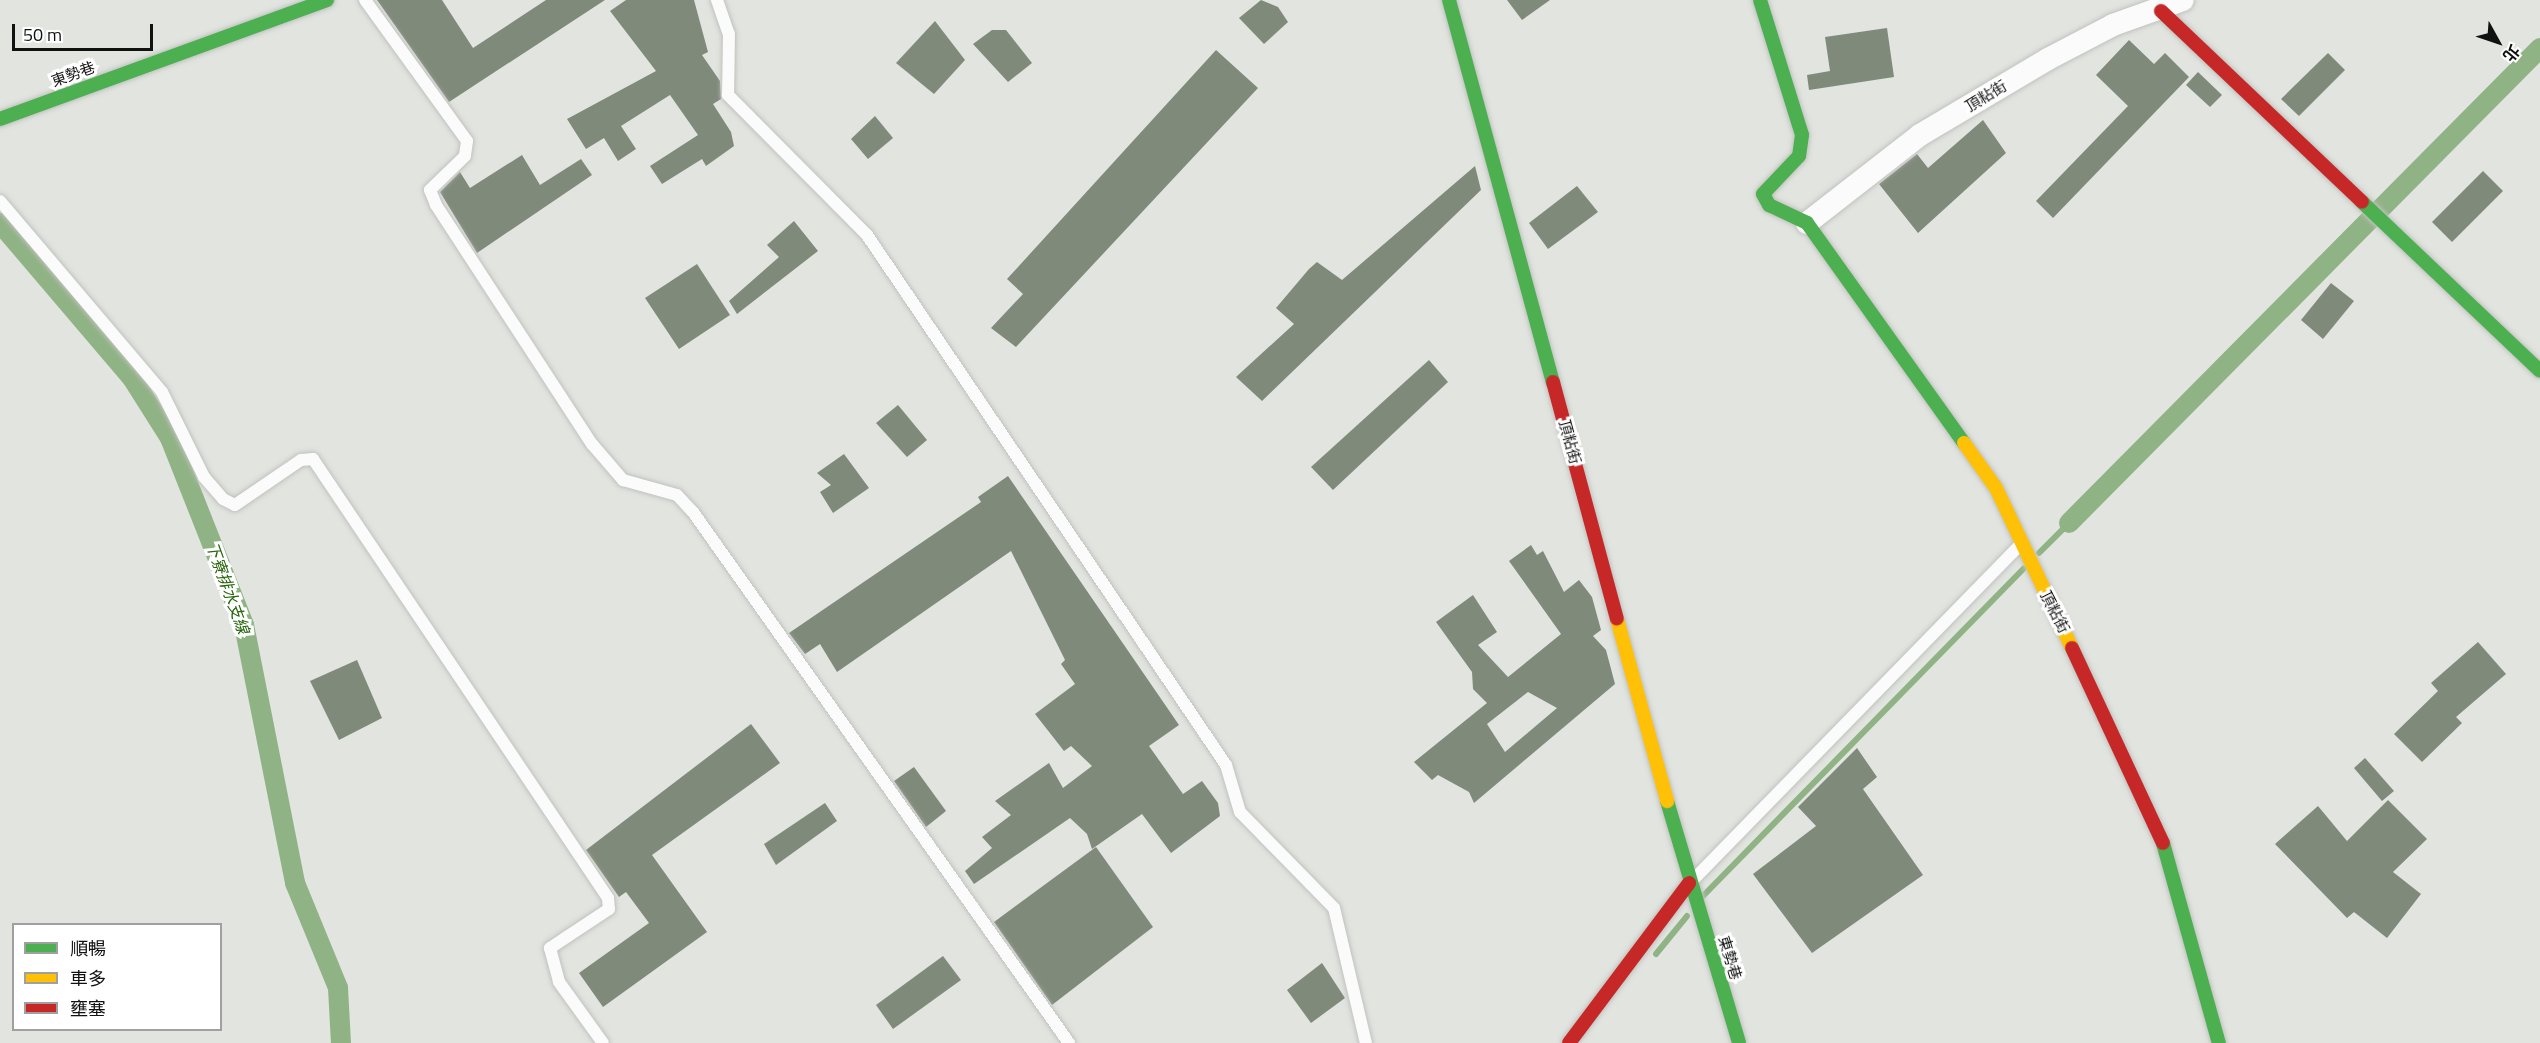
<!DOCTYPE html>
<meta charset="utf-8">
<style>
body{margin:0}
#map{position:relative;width:2540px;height:1043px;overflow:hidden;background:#e1e4df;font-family:"Titillium Web","Noto Sans TC",sans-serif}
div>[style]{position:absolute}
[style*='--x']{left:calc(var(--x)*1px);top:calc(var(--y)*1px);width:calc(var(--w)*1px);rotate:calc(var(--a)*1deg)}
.stream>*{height:6px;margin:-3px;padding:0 3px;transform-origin:3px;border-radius:3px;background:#90b385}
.canal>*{height:20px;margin:-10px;padding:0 10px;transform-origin:10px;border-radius:10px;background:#90b385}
.building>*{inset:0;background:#808a7b}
.roads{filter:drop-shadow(0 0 2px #c0c2bf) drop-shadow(0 0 2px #c0c2bf)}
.lane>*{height:12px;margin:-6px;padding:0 6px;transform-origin:6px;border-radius:6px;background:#fafbfa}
.street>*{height:22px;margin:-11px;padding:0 11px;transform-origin:11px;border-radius:11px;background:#fafbfa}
.fast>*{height:14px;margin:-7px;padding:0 7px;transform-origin:7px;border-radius:7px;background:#4caf50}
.slow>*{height:14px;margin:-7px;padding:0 7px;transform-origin:7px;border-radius:7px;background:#ffc107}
.jam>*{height:14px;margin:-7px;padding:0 7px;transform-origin:7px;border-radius:7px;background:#c62828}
span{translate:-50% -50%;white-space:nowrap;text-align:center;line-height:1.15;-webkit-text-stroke:6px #fff;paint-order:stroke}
.street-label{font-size:15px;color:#101210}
.water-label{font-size:16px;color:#26650b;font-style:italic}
.legend{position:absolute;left:12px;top:923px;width:210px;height:108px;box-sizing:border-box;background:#fff;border:2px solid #9fa09f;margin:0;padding:8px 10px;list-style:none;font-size:18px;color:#101210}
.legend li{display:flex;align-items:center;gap:12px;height:30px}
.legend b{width:30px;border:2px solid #9fa09f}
.north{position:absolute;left:2468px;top:12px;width:60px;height:60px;-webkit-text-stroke:4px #fff;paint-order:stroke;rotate:130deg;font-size:16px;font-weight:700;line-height:24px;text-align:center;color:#101210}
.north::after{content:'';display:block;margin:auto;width:21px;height:27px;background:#101210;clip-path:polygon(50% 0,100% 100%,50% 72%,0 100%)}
.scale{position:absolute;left:12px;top:24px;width:141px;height:27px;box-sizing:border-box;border:3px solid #101210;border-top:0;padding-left:8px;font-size:18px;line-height:21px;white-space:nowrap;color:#101210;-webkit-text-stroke:4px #fff;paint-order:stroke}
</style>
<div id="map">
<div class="stream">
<i style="--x:2039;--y:553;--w:42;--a:-45"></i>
<i style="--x:1703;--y:896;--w:458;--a:-45.6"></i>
<i style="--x:1656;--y:954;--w:49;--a:-50.8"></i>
</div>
<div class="canal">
<i style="--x:0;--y:223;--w:204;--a:49.6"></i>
<i style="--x:132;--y:378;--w:71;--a:57.7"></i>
<i style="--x:170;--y:438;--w:201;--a:68.4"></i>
<i style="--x:244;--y:625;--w:263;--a:78.8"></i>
<i style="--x:295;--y:883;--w:113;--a:67.7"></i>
<i style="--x:338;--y:988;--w:55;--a:86.9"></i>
<i style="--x:2069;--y:523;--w:669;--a:-45.24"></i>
</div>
<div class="building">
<i style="clip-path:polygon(377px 0,442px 0,473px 48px,546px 0,605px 0,449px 102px)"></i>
<i style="clip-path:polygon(626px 0,694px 0,708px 52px,702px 55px,720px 81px,721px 99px,713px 104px,731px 132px,734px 146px,706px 166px,702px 159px,662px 184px,650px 166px,698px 135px,670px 95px,621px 126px,636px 149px,618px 161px,604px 138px,586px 149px,567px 119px,656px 71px,610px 11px)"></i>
<i style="clip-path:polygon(1261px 0,1278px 7px,1288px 22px,1264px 44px,1239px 18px)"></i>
<i style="clip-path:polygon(1507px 0,1550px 0,1522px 20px)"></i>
<i style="clip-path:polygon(935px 21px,965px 60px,934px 94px,896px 63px)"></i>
<i style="clip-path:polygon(1887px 28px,1894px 77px,1809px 90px,1807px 75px,1830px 71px,1825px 37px)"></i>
<i style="clip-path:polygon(992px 30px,1006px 30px,1032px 63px,1008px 82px,973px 44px)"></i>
<i style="clip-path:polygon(2129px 40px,2154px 64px,2165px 53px,2189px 77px,2053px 218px,2036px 201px,2128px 106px,2096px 75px)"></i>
<i style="clip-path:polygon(1216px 50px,1258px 88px,1016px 347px,991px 328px,1023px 294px,1007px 279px)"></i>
<i style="clip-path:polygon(2328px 53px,2345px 70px,2299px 116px,2281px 99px)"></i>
<i style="clip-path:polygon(2198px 72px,2222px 95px,2210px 107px,2186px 85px)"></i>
<i style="clip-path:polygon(875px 116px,893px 138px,868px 159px,851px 139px)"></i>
<i style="clip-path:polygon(1983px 120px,2006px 153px,1918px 233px,1879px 184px,1917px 154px,1928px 168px)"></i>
<i style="clip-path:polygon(522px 155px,540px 185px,581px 159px,592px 175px,477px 253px,440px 192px,460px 172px,470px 188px)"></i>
<i style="clip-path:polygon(1475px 166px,1481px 190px,1262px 401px,1236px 377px,1294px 324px,1276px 308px,1309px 269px,1317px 262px,1342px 280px)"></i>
<i style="clip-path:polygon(2483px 171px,2503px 191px,2452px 242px,2432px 222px)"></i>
<i style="clip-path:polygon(1577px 186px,1598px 212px,1548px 249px,1529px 223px)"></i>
<i style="clip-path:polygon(794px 221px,818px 251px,737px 314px,729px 301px,779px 257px,767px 245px)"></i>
<i style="clip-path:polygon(697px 264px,730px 315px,679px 349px,645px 298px)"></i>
<i style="clip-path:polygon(2331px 283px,2354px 301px,2323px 339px,2301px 320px)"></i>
<i style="clip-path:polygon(1429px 360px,1448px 382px,1333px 490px,1311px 467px)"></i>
<i style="clip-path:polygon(898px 405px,927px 440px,907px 457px,876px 423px)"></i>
<i style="clip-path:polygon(844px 454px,869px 488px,833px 513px,820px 492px,831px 485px,817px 473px)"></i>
<i style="clip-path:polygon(1008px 476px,1179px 725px,1149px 746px,1183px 794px,1202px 781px,1218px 803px,1220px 816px,1171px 853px,1142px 814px,1092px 849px,1087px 834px,1070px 818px,974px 884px,965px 871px,992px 848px,982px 837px,1011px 815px,995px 801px,1049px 763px,1063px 788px,1092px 766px,1071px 746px,1064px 751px,1035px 714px,1075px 684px,1061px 664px,1065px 660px,1011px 551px,837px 672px,820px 644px,805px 654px,789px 633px,981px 502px,978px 497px)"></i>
<i style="clip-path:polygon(evenodd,1531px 545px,1537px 555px,1543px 551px,1564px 592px,1579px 580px,1592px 597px,1601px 630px,1593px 636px,1606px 650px,1615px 684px,1474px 803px,1469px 792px,1438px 775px,1432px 780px,1414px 762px,1487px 703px,1473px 689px,1472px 672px,1436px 622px,1473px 595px,1497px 632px,1478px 645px,1508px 677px,1561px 634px,1509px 561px,1531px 545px,1528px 692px,1557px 708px,1505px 752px,1487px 724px,1528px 692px)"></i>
<i style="clip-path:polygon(2478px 642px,2506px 674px,2456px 717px,2462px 723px,2422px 762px,2394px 734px,2438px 691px,2431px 683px)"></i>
<i style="clip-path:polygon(357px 660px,382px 718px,339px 740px,310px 681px)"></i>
<i style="clip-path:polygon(751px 724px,780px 763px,652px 855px,707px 932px,603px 1007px,579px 973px,649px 923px,626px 892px,619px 897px,586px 850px)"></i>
<i style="clip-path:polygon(1857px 748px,1877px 777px,1863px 789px,1923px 875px,1812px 953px,1753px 874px,1816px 826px,1798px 807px)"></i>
<i style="clip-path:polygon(2365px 758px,2394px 791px,2382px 801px,2354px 768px)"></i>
<i style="clip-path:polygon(914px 767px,946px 811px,926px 827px,894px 781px)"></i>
<i style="clip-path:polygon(2388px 800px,2427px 839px,2393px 872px,2421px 894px,2387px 938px,2354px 912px,2347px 918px,2275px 844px,2318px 806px,2347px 841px)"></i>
<i style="clip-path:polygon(825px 803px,837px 821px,776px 865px,764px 844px)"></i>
<i style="clip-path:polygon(1096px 847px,1153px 927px,1052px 1005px,994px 922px)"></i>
<i style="clip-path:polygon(943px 956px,961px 980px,893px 1029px,876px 1005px)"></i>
<i style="clip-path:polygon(1322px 963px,1345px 998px,1311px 1023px,1287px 990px)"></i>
</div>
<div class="roads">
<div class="lane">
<i style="--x:365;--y:0;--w:174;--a:54.1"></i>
<i style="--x:467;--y:141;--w:15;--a:98"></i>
<i style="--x:465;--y:156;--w:49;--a:135.8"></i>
<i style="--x:430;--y:190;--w:16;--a:68"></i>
<i style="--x:436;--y:205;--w:285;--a:56.9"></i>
<i style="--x:592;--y:444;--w:48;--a:49.3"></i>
<i style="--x:623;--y:480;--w:56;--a:15.5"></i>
<i style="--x:677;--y:495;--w:23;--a:47"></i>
<i style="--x:693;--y:512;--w:651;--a:54.7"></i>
<i style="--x:717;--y:0;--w:36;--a:71"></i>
<i style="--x:729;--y:34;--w:61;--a:90.9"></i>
<i style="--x:728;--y:95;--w:197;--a:45.2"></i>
<i style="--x:867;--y:235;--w:640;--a:55.89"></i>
<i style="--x:1226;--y:765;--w:49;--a:73.4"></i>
<i style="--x:1240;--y:812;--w:134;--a:45.6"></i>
<i style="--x:1334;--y:908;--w:139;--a:76.7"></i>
<i style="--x:0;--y:201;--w:250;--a:49.7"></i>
<i style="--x:162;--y:392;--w:95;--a:63.7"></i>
<i style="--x:204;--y:477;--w:29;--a:49"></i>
<i style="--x:223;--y:499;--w:13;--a:27"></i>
<i style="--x:235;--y:505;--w:80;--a:-34.3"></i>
<i style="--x:301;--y:460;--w:12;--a:-5"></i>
<i style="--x:313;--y:459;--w:529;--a:56.1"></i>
<i style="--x:608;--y:898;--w:11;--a:85"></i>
<i style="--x:609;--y:909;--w:71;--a:146.5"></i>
<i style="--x:550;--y:948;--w:35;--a:75"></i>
<i style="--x:559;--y:982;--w:75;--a:54.2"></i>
<i style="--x:1692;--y:881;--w:470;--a:-45.7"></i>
</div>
<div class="street">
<i style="--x:1807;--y:223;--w:143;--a:-37.9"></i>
<i style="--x:1920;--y:135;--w:149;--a:-30.7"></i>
<i style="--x:2048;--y:59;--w:73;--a:-27.6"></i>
<i style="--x:2113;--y:25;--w:74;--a:-19.7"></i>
</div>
<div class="fast">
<i style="--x:1449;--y:0;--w:396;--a:74.8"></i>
<i style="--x:1760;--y:0;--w:141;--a:72.7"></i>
<i style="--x:1802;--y:135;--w:21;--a:98"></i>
<i style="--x:1799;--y:156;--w:52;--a:133.5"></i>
<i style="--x:1763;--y:194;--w:13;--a:61"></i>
<i style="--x:1769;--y:205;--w:42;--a:25.3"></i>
<i style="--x:1807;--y:223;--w:270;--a:54.5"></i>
<i style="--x:0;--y:119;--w:348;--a:-20"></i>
<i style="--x:2362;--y:202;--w:245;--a:43.5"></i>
<i style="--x:1667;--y:801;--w:252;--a:73.4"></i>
<i style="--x:2163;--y:843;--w:208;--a:74.4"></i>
</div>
<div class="slow">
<i style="--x:1964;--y:443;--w:55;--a:54.6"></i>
<i style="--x:1996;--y:488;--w:177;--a:64.6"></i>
<i style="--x:1617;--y:619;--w:189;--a:74.6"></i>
</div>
<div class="jam">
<i style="--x:2161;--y:11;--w:277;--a:43.5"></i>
<i style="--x:1553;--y:382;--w:245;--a:74.9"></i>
<i style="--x:2072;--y:648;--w:215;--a:65"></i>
<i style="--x:1569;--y:1043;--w:200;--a:-53.1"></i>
</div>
</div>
<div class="street-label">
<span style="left:73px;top:74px;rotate:-20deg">東勢巷</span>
<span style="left:1986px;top:96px;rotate:-31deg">頂粘街</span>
<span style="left:1570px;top:442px;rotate:75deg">頂粘街</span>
<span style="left:2055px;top:612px;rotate:63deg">頂粘街</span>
<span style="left:1730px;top:958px;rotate:73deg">東勢巷</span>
</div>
<div class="water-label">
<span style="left:228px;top:588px;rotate:70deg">下寮排水支線</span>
</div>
<ul class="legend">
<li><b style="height:8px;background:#4caf50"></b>順暢</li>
<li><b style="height:8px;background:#ffc107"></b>車多</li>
<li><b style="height:8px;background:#c62828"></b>壅塞</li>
</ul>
<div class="north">北</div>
<div class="scale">50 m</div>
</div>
